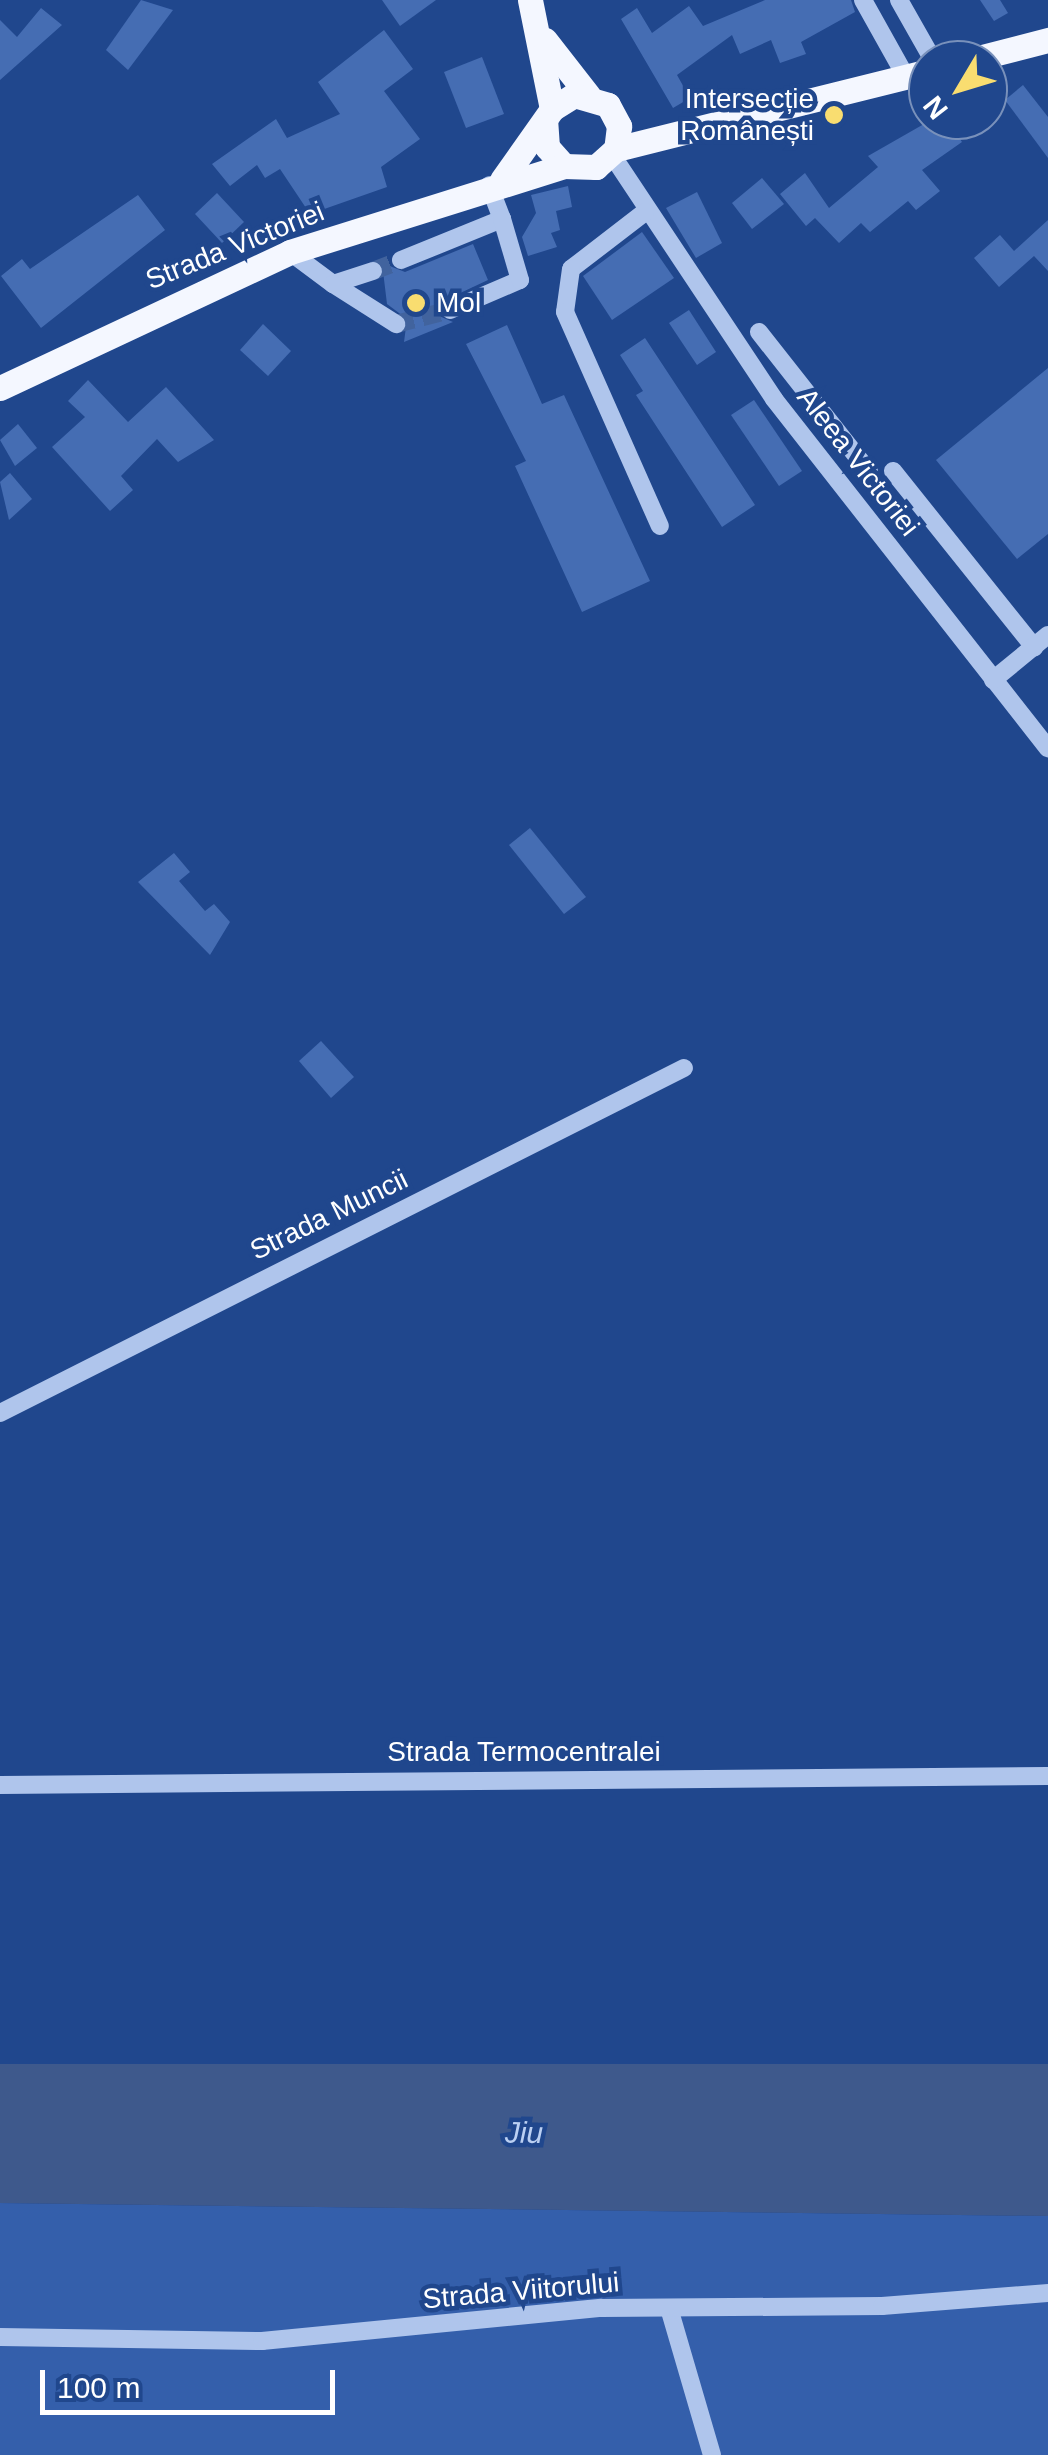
<!DOCTYPE html>
<meta charset="utf-8">
<style>
body{margin:0}
#map{position:relative;width:1048px;height:2455px;overflow:hidden;background:#20478d;font-family:Helvetica,sans-serif}
div>[style]{position:absolute}
[style*='--x']{left:calc(var(--x)*1px);top:calc(var(--y)*1px);width:calc(var(--w)*1px);rotate:calc(var(--a)*1deg)}
.green>*{inset:0;background:#345fab}
.water>*{inset:0;background:#3e598c}
.building>*{inset:0;background:#456db3}
.minor-tunnel>*{height:18px;margin-top:-9px;transform-origin:0;background:repeating-linear-gradient(90deg,#41639e 0 18px,transparent 0 27px)}
.minor>*{height:18px;margin:-9px;padding:0 9px;transform-origin:9px;border-radius:9px;background:#afc5ec}
.major>*{height:25px;margin:-12.5px;padding:0 12.5px;transform-origin:12.5px;border-radius:12.5px;background:#f4f7ff}
.dots>*{width:28px;height:28px;translate:-50% -50%;box-sizing:border-box;border:5px solid #20478d;border-radius:50%}
span{translate:-50% -50%;white-space:nowrap;text-align:center;line-height:1.15;-webkit-text-stroke:9px #20478d;paint-order:stroke}
.poi-label{font-size:28px;color:#fff}
.right{translate:-100% -50%;text-align:right}
.left{translate:0 -50%;text-align:left}
.street-label{font-size:28px;color:#fff}
.water-label{font-size:30px;color:#bbd0f3;font-style:italic}
.north{position:absolute;left:908px;top:40px;width:100px;height:100px;box-sizing:border-box;background:#20478d;border:2px solid #7991bb;border-radius:50%;rotate:232deg;font-size:28px;font-weight:700;line-height:40px;text-align:center;color:#fff}
.north::after{content:'';display:block;margin:auto;width:35px;height:45px;background:#f9dd70;clip-path:polygon(50% 0,100% 100%,50% 72%,0 100%)}
.scale{position:absolute;left:40px;top:2370px;width:295px;height:45px;box-sizing:border-box;border:5px solid #fff;border-top:0;padding-left:12px;font-size:30px;line-height:35px;white-space:nowrap;color:#fff;-webkit-text-stroke:8px #20478d;paint-order:stroke}
</style>
<div id="map">
<div class="green">
<i style="clip-path:polygon(0 2203px,1048px 2216px,1048px 2455px,0 2455px)"></i>
</div>
<div class="water">
<i style="clip-path:polygon(0 2064px,1048px 2064px,1048px 2216px,0 2203px)"></i>
</div>
<div class="building">
<i style="clip-path:polygon(141px 0,173px 10px,128px 70px,106px 50px)"></i>
<i style="clip-path:polygon(382px 0,436px 0,400px 26px)"></i>
<i style="clip-path:polygon(765px 0,851px 0,855px 12px,801px 42px,806px 54px,780px 63px,771px 40px,740px 54px,732px 35px,677px 75px,690px 98px,673px 108px,621px 19px,637px 8px,652px 33px,689px 6px,703px 26px)"></i>
<i style="clip-path:polygon(980px 0,1000px 0,1008px 13px,994px 21px)"></i>
<i style="clip-path:polygon(41px 8px,62px 25px,0 80px,0 20px,17px 37px)"></i>
<i style="clip-path:polygon(384px 30px,413px 69px,384px 91px,420px 139px,381px 167px,387px 187px,310px 214px,280px 169px,265px 178px,257px 165px,230px 186px,212px 164px,276px 119px,287px 138px,340px 114px,318px 82px)"></i>
<i style="clip-path:polygon(482px 57px,504px 114px,466px 128px,444px 72px)"></i>
<i style="clip-path:polygon(1023px 85px,1048px 117px,1048px 158px,1005px 100px)"></i>
<i style="clip-path:polygon(931px 120px,947px 120px,962px 142px,922px 170px,940px 191px,916px 210px,908px 201px,870px 232px,861px 223px,839px 243px,815px 218px,806px 226px,780px 194px,805px 173px,829px 208px,878px 167px,868px 156px)"></i>
<i style="clip-path:polygon(762px 178px,784px 204px,752px 229px,732px 203px)"></i>
<i style="clip-path:polygon(568px 186px,572px 207px,556px 211px,560px 230px,551px 233px,557px 247px,528px 256px,522px 237px,536px 213px,531px 195px)"></i>
<i style="clip-path:polygon(697px 192px,722px 243px,696px 258px,666px 208px)"></i>
<i style="clip-path:polygon(217px 193px,244px 222px,222px 243px,195px 214px)"></i>
<i style="clip-path:polygon(138px 195px,165px 230px,41px 328px,1px 276px,22px 259px,30px 269px)"></i>
<i style="clip-path:polygon(1048px 220px,1048px 271px,1034px 256px,999px 287px,974px 258px,1000px 235px,1014px 251px)"></i>
<i style="clip-path:polygon(642px 232px,674px 278px,612px 320px,583px 276px)"></i>
<i style="clip-path:polygon(473px 244px,488px 280px,441px 302px,439px 316px,453px 322px,404px 342px,407px 319px,387px 304px,382px 263px,405px 272px)"></i>
<i style="clip-path:polygon(689px 310px,716px 352px,697px 365px,669px 323px)"></i>
<i style="clip-path:polygon(263px 324px,291px 351px,268px 376px,240px 350px)"></i>
<i style="clip-path:polygon(507px 325px,542px 404px,564px 395px,650px 581px,582px 612px,515px 466px,526px 461px,466px 344px)"></i>
<i style="clip-path:polygon(645px 338px,755px 505px,722px 527px,636px 395px,643px 391px,620px 355px)"></i>
<i style="clip-path:polygon(1048px 368px,1048px 534px,1017px 559px,936px 460px)"></i>
<i style="clip-path:polygon(88px 380px,128px 422px,166px 387px,214px 440px,178px 462px,157px 439px,121px 476px,133px 490px,110px 511px,52px 447px,85px 417px,68px 401px)"></i>
<i style="clip-path:polygon(754px 400px,802px 471px,779px 486px,731px 415px)"></i>
<i style="clip-path:polygon(18px 424px,37px 448px,15px 466px,0 440px)"></i>
<i style="clip-path:polygon(10px 473px,32px 499px,9px 520px,0 482px)"></i>
<i style="clip-path:polygon(530px 828px,586px 897px,564px 914px,509px 845px)"></i>
<i style="clip-path:polygon(174px 853px,190px 872px,179px 881px,205px 911px,214px 904px,230px 922px,210px 955px,138px 882px)"></i>
<i style="clip-path:polygon(321px 1041px,354px 1077px,331px 1098px,299px 1061px)"></i>
</div>
<div class="minor-tunnel">
<i style="--x:373;--y:271;--w:30;--a:-21"></i>
<i style="--x:396;--y:324;--w:56;--a:-14.5"></i>
</div>
<div class="minor">
<i style="--x:863;--y:0;--w:88;--a:60.8"></i>
<i style="--x:899;--y:0;--w:69;--a:60.5"></i>
<i style="--x:612;--y:155;--w:293;--a:56.4"></i>
<i style="--x:774;--y:399;--w:444;--a:51.9"></i>
<i style="--x:645;--y:212;--w:93;--a:142.4"></i>
<i style="--x:571;--y:269;--w:43;--a:97.9"></i>
<i style="--x:565;--y:312;--w:234;--a:66.1"></i>
<i style="--x:290;--y:252;--w:54;--a:36.7"></i>
<i style="--x:333;--y:284;--w:42;--a:-18"></i>
<i style="--x:401;--y:260;--w:109;--a:-22.1"></i>
<i style="--x:502;--y:219;--w:36;--a:-111"></i>
<i style="--x:333;--y:284;--w:75;--a:32.4"></i>
<i style="--x:450;--y:310;--w:76;--a:-23.2"></i>
<i style="--x:520;--y:280;--w:64;--a:-106.4"></i>
<i style="--x:759;--y:332;--w:178;--a:51.8"></i>
<i style="--x:893;--y:471;--w:226;--a:51.3"></i>
<i style="--x:993;--y:680;--w:71;--a:-39.3"></i>
<i style="--x:0;--y:1413;--w:766;--a:-26.77"></i>
<i style="--x:0;--y:1785;--w:1048;--a:-0.49"></i>
<i style="--x:669;--y:2308;--w:153;--a:73.7"></i>
<i style="--x:0;--y:2337;--w:262;--a:0.9"></i>
<i style="--x:262;--y:2341;--w:341;--a:-5.6"></i>
<i style="--x:601;--y:2308;--w:281;--a:-0.4"></i>
<i style="--x:882;--y:2306;--w:167;--a:-4.5"></i>
</div>
<div class="major">
<i style="--x:530;--y:0;--w:111;--a:78.6"></i>
<i style="--x:545;--y:40;--w:70;--a:52"></i>
<i style="--x:970;--y:60;--w:81;--a:-14.4"></i>
<i style="--x:616;--y:149;--w:322;--a:-14"></i>
<i style="--x:502;--y:180;--w:87;--a:-54.8"></i>
<i style="--x:552;--y:109;--w:26;--a:-32"></i>
<i style="--x:574;--y:95;--w:35;--a:16"></i>
<i style="--x:608;--y:105;--w:24;--a:62"></i>
<i style="--x:619;--y:126;--w:23;--a:97"></i>
<i style="--x:616;--y:149;--w:27;--a:138"></i>
<i style="--x:596;--y:167;--w:32;--a:-178"></i>
<i style="--x:564;--y:166;--w:25;--a:-132"></i>
<i style="--x:547;--y:147;--w:26;--a:-94"></i>
<i style="--x:0;--y:388;--w:320;--a:-25.1"></i>
<i style="--x:290;--y:252;--w:287;--a:-17.4"></i>
</div>
<div class="dots">
<i style="left:834px;top:115px;background:#f9dd70"></i>
<i style="left:416px;top:303px;background:#f9dd70"></i>
</div>
<div class="poi-label">
<span class="right" style="left:814px;top:115px">Intersecție<br>Românești</span>
<span class="left" style="left:436px;top:303px">Mol</span>
</div>
<div class="street-label">
<span style="left:235px;top:246px;rotate:-22deg">Strada Victoriei</span>
<span style="left:858px;top:462px;rotate:52deg">Aleea Victoriei</span>
<span style="left:329px;top:1215px;rotate:-26deg">Strada Muncii</span>
<span style="left:524px;top:1752px">Strada Termocentralei</span>
<span style="left:521px;top:2291px;rotate:-5deg">Strada Viitorului</span>
</div>
<div class="water-label">
<span style="left:524px;top:2133px;rotate:1deg">Jiu</span>
</div>
<div class="north">N</div>
<div class="scale">100 m</div>
</div>
